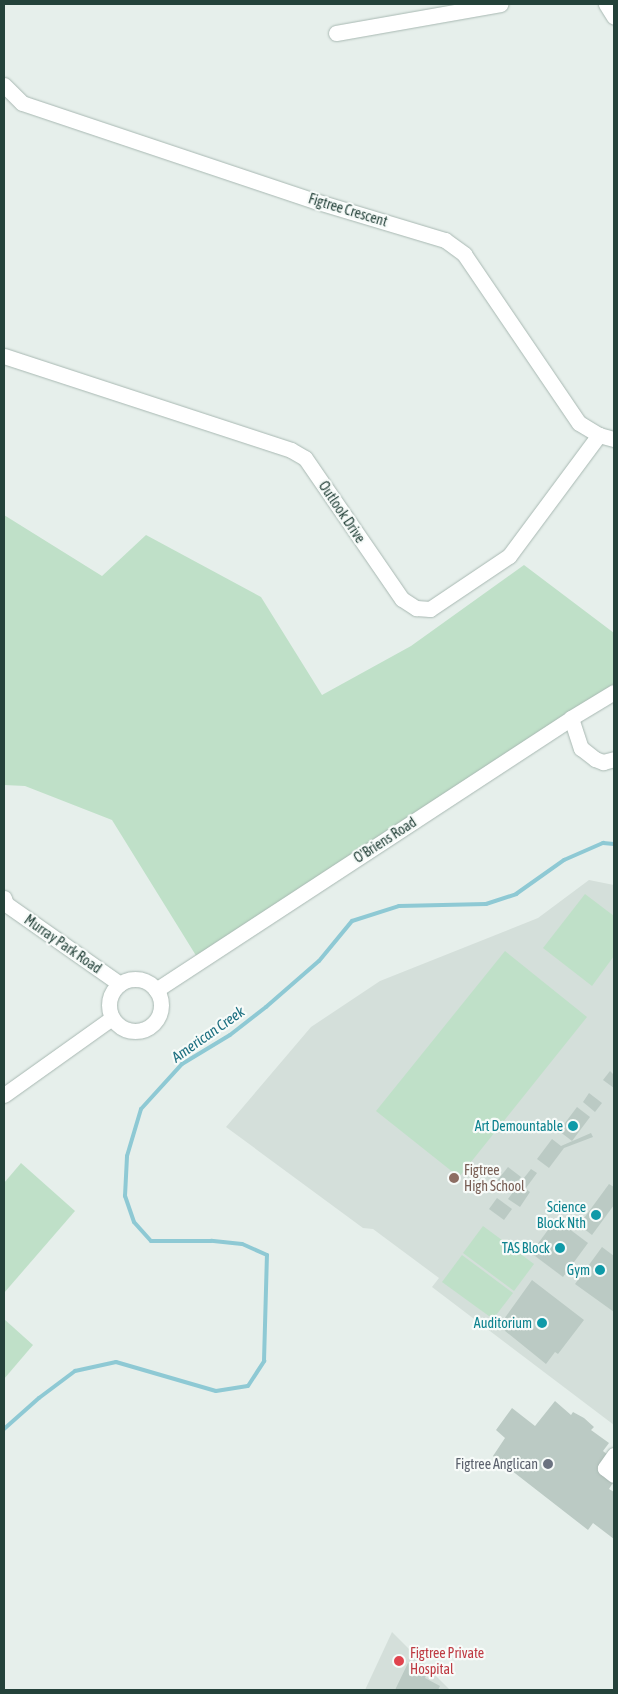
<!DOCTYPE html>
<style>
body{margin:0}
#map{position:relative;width:618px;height:1694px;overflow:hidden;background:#e6efeb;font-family:"Asap Condensed",sans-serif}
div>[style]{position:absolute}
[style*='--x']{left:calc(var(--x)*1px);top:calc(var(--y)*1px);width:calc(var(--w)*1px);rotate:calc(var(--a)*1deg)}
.built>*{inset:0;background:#d4dfda}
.green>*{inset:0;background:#bfe0c8}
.stream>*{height:4px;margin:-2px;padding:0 2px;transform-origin:2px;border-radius:2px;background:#8ec9d4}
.building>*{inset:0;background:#bbcac4}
.roads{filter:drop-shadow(0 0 1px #a8b8b2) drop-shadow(0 0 1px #a8b8b2)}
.minor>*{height:15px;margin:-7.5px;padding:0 7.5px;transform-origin:7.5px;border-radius:7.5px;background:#fff}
.minor>.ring{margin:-7.5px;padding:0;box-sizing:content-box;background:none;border:15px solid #fff;border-radius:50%}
.dots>*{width:14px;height:14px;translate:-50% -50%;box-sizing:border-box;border:2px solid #f7fbf9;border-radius:50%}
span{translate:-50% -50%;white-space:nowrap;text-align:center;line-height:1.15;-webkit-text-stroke:4.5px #f7fbf9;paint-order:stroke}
.street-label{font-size:14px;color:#24423a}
.culture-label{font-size:14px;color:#0d838f}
.right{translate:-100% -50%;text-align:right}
.education-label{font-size:14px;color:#785e54}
.left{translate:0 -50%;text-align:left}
.worship-label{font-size:14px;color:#5b616d}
.health-label{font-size:14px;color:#be3a42}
.water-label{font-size:15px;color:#1c6f80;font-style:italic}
.frame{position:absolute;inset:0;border:5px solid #24423a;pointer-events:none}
</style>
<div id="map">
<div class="built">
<i style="clip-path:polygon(589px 880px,614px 885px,614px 1425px,432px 1287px,439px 1278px,373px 1229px,363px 1228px,226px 1127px,311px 1027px,380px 981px,538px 918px)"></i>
<i style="clip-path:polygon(392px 1632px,450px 1690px,365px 1690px)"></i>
</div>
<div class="green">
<i style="clip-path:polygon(4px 515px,102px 576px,146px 535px,261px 597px,322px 695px,411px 646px,524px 565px,614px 633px,614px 692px,200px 962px,112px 820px,25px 786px,4px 785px)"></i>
<i style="clip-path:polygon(585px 894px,614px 916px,614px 956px,592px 986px,543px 948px)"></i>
<i style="clip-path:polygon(505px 951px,587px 1017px,459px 1177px,376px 1111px)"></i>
<i style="clip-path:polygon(21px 1163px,75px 1211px,4px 1293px,4px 1183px)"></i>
<i style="clip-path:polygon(483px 1226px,534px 1264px,514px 1291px,463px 1253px)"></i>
<i style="clip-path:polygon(462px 1255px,513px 1293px,493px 1319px,442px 1282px)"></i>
<i style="clip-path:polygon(4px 1319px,33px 1345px,4px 1379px)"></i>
</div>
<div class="stream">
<i style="--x:4;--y:1429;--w:47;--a:-41.5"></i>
<i style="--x:39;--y:1398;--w:45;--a:-36.9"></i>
<i style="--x:75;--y:1371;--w:42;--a:-12.4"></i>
<i style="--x:116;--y:1362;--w:104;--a:16.2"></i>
<i style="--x:216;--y:1391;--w:32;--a:-9"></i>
<i style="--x:248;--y:1386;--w:30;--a:-57"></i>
<i style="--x:264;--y:1361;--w:106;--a:-88.4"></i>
<i style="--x:267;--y:1255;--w:27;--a:-156"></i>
<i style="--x:242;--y:1244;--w:31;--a:-174"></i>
<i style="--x:211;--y:1241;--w:60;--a:180"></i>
<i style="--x:151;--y:1241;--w:25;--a:-132"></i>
<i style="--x:134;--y:1222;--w:28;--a:-109"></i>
<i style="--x:125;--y:1196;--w:40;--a:-87.1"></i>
<i style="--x:127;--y:1156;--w:49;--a:-73.4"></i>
<i style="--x:141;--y:1109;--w:61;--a:-47.7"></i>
<i style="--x:182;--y:1064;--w:56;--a:-31.1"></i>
<i style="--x:230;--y:1035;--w:46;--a:-37.9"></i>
<i style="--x:266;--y:1007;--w:70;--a:-41"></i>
<i style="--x:319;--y:961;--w:52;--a:-50.5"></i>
<i style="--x:352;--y:921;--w:49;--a:-17.7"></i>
<i style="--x:399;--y:906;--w:87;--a:-1.3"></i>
<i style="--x:486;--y:904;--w:32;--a:-18"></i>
<i style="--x:516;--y:894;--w:59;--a:-35.3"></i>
<i style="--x:564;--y:860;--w:43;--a:-23.6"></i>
<i style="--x:603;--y:843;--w:11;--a:5"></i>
</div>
<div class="building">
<i style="clip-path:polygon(610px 1071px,614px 1075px,614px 1088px,603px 1080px)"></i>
<i style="clip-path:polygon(589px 1093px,602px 1103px,595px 1112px,583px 1102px)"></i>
<i style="clip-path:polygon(577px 1107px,590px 1117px,572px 1141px,559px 1131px)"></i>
<i style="clip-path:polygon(591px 1133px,593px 1137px,564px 1148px,549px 1168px,537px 1159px,552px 1139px,561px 1146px)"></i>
<i style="clip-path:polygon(508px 1167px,521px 1177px,509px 1192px,496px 1182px)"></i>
<i style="clip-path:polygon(531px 1169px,537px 1173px,526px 1188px,520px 1183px)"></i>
<i style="clip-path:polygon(519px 1184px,530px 1192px,520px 1207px,508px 1199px)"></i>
<i style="clip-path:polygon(609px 1184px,614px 1187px,614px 1205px,592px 1235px,579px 1225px)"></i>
<i style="clip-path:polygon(497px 1198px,512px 1209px,504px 1220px,489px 1209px)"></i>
<i style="clip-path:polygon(556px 1219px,588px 1243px,563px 1277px,531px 1253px)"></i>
<i style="clip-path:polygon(602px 1247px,614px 1256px,614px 1312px,575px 1284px)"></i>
<i style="clip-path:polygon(532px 1280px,584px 1320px,558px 1354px,555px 1352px,546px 1364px,499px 1326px)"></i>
<i style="clip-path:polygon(555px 1401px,571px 1415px,573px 1412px,584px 1418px,594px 1427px,591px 1430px,609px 1443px,603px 1451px,614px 1460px,614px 1481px,609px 1489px,614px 1492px,614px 1539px,593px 1523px,588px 1530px,493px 1456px,505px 1438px,496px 1430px,512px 1408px,535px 1426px)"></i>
<i style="clip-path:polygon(408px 1663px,427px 1673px,425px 1678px,440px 1686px,438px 1690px,395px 1690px)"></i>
</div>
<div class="roads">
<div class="minor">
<i style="--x:606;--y:4;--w:15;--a:58"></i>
<i style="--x:336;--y:33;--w:167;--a:-10"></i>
<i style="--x:4;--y:85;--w:25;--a:45"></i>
<i style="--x:22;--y:103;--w:309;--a:18.5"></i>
<i style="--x:315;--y:201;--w:136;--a:16.7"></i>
<i style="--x:445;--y:240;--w:24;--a:36"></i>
<i style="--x:464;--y:254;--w:204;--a:55.8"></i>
<i style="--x:579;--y:423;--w:23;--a:31"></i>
<i style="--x:599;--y:435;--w:16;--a:15"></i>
<i style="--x:4;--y:356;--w:302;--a:18.1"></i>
<i style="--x:291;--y:450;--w:16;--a:30"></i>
<i style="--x:305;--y:458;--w:171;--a:55.5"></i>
<i style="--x:402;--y:599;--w:17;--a:33"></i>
<i style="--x:416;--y:608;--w:14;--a:4"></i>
<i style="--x:430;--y:609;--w:95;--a:-33.9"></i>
<i style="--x:509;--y:556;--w:151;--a:-53.4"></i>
<i style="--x:571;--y:718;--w:32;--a:72"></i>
<i style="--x:581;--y:748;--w:18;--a:38"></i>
<i style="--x:595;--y:759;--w:9;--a:21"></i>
<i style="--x:603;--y:762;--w:11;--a:-15"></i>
<i style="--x:4;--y:898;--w:6;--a:72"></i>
<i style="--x:6;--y:904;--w:139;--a:35.1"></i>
<i class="ring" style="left:109px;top:979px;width:37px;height:37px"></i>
<i style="--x:156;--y:990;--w:496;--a:-33.2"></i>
<i style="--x:571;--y:718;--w:50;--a:-31.2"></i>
<i style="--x:4;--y:1095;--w:133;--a:-35.5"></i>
<i style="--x:614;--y:1455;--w:16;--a:125"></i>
<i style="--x:605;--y:1468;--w:11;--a:38"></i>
</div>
</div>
<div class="dots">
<i style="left:573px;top:1126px;background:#0f9aa8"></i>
<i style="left:454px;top:1178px;background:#8d6e63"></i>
<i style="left:596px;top:1215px;background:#0f9aa8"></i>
<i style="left:560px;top:1248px;background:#0f9aa8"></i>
<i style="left:600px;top:1270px;background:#0f9aa8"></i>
<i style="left:542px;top:1323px;background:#0f9aa8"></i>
<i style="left:548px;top:1464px;background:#6b7280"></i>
<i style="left:399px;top:1661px;background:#e0444e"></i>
</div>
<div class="street-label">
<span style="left:348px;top:210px;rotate:17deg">Figtree Crescent</span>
<span style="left:342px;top:512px;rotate:56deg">Outlook Drive</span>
<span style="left:385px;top:840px;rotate:-33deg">O'Briens Road</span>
<span style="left:63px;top:944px;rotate:35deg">Murray Park Road</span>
</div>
<div class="culture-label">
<span class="right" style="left:563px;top:1126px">Art Demountable</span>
<span class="right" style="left:586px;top:1215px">Science<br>Block Nth</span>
<span class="right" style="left:550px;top:1248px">TAS Block</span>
<span class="right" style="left:590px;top:1270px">Gym</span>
<span class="right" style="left:532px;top:1323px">Auditorium</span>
</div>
<div class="education-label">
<span class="left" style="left:464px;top:1178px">Figtree<br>High School</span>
</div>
<div class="worship-label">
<span class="right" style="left:538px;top:1464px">Figtree Anglican</span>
</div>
<div class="health-label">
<span class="left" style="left:410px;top:1661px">Figtree Private<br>Hospital</span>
</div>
<div class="water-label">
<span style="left:208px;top:1034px;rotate:-35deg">American Creek</span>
</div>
<div class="frame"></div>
</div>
